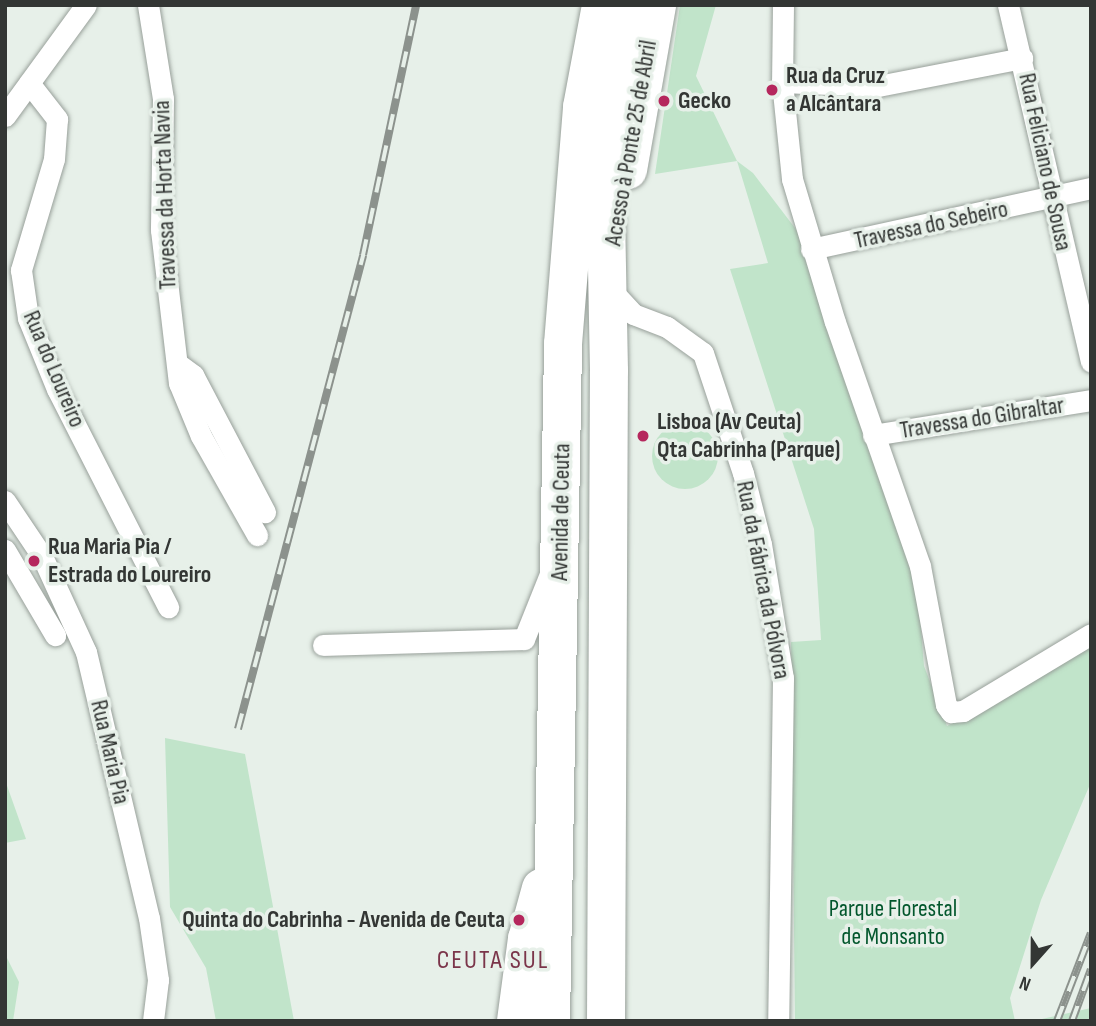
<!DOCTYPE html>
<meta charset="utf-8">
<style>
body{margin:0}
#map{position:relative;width:1096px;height:1026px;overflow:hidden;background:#e7f0e9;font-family:"Sofia Sans Condensed",sans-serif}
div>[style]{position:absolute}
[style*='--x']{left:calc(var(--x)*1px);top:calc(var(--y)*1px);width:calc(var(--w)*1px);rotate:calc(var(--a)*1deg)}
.green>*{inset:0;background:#c1e4ca}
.round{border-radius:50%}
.roads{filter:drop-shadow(0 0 2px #98a09a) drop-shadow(0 0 2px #98a09a)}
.street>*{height:21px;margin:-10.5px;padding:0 10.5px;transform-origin:10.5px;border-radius:10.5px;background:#fff}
.highway>*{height:38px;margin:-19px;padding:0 19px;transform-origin:19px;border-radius:19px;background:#fff}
.rail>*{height:8px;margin-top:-4px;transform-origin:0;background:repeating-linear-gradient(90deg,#e7f0e9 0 16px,#8c928d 0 32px);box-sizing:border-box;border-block:2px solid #8c928d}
.dots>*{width:19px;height:19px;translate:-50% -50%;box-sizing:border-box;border:4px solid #e7f0e9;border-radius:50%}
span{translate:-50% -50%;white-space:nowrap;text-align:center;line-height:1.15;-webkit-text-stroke:7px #e7f0e9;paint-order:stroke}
.poi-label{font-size:24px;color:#333634;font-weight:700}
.left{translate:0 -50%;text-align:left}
.right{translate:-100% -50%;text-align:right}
.street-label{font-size:24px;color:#333634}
.park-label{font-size:24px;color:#03572d}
.neighbourhood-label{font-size:26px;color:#7b354a;letter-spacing:2px}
.frame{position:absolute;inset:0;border:7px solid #333634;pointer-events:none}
.north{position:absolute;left:998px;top:928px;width:70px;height:70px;-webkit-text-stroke:5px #e7f0e9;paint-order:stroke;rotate:201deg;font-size:19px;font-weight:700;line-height:28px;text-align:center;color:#333634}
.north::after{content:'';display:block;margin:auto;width:24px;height:32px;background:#333634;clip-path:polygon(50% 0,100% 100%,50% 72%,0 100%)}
</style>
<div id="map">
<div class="green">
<i style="clip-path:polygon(680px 5px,716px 5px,696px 76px,737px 161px,753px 173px,811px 249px,915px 558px,924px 666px,947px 726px,1091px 643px,1091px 782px,1041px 900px,1010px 998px,1015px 1021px,795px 1021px,791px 642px,821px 640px,814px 529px,730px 269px,768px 263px,737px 161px,655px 174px)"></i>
<i class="round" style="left:652px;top:423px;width:66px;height:66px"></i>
<i style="clip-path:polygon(165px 738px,245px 754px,294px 1021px,216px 1021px,206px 968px,170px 907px)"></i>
<i style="clip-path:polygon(5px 780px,26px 839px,5px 843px)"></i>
<i style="clip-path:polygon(5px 954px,19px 982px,13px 1021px,5px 1021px)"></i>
<i style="clip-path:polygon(1091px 1008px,1091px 1021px,1033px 1021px)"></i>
</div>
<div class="roads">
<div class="street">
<i style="--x:148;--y:5;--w:95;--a:80.9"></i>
<i style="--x:163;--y:99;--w:131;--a:90.9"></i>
<i style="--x:161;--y:230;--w:154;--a:83.3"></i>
<i style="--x:179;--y:383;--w:57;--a:67.5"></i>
<i style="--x:201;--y:436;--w:114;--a:60.5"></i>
<i style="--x:783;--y:5;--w:77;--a:90.7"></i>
<i style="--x:782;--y:82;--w:98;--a:84.1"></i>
<i style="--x:792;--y:179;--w:149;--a:73.3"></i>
<i style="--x:835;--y:322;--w:258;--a:70.8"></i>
<i style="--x:920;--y:566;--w:141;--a:79.4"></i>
<i style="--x:946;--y:705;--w:9;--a:54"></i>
<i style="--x:951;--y:712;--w:12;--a:-5"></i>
<i style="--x:963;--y:711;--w:149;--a:-31"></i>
<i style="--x:1008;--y:5;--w:366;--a:76.9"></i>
<i style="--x:782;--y:82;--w:96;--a:2.4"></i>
<i style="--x:878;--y:86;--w:147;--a:-11"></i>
<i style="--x:29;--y:83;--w:46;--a:52.1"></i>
<i style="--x:57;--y:119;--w:40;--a:94.3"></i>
<i style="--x:54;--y:159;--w:116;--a:106.6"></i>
<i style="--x:21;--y:270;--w:49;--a:81.7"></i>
<i style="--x:28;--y:318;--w:77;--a:67.8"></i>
<i style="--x:57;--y:389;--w:245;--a:63"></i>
<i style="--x:5;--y:116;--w:137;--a:-53.9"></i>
<i style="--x:811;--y:249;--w:287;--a:-12.3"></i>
<i style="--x:611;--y:290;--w:33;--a:47"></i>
<i style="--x:633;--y:314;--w:36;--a:21"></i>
<i style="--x:667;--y:327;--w:44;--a:35.8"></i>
<i style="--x:703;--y:353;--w:126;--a:71.6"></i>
<i style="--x:743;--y:473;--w:73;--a:75.8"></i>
<i style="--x:761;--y:544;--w:136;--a:80.7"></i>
<i style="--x:783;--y:678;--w:343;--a:90.8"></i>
<i style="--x:178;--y:364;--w:19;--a:36"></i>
<i style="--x:193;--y:375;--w:155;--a:62.3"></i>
<i style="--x:873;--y:435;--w:221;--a:-9.1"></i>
<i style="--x:5;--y:501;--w:66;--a:56.1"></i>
<i style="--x:42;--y:556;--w:106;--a:65.4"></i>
<i style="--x:86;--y:652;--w:273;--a:76.7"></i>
<i style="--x:149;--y:918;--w:63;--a:81.7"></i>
<i style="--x:158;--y:980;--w:41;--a:97"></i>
<i style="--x:5;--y:550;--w:99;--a:59.5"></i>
<i style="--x:323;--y:645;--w:201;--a:-1.7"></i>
<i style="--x:524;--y:639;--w:70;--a:-68.2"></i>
</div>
<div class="highway">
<i style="--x:628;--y:170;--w:168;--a:-80"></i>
<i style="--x:516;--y:1021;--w:83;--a:-82.4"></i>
<i style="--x:527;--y:939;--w:53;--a:-74.6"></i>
<i style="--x:551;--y:1021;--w:677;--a:-88.98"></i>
<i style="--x:563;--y:344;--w:238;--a:-85.4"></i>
<i style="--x:582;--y:107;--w:104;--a:-79.4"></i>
<i style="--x:606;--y:1021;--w:650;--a:-89.74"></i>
<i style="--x:609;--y:371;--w:218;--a:-91.1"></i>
<i style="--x:605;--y:153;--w:150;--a:-81.2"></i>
</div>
</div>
<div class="rail">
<i style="--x:238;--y:729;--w:490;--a:-75.2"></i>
<i style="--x:363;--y:255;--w:256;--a:-78"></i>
<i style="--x:1057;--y:1021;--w:94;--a:-68.9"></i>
<i style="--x:1072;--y:1021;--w:55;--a:-69.9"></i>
</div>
<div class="dots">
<i style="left:772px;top:90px;background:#b5275d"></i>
<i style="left:664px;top:101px;background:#b5275d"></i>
<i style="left:643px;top:436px;background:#b5275d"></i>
<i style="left:34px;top:561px;background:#b5275d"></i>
<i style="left:519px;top:920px;background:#b5275d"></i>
</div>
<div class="poi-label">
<span class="left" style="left:786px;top:90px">Rua da Cruz<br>a Alcântara</span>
<span class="left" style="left:678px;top:101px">Gecko</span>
<span class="left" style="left:657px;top:436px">Lisboa (Av Ceuta)<br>Qta Cabrinha (Parque)</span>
<span class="left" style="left:48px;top:561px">Rua Maria Pia /<br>Estrada do Loureiro</span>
<span class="right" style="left:505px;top:920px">Quinta do Cabrinha - Avenida de Ceuta</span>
</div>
<div class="street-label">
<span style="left:631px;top:143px;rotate:-80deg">Acesso à Ponte 25 de Abril</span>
<span style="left:1045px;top:162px;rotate:78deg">Rua Feliciano de Sousa</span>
<span style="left:165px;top:195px;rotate:-92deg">Travessa da Horta Navia</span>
<span style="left:931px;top:225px;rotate:-12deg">Travessa do Sebeiro</span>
<span style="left:54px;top:369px;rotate:67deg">Rua do Loureiro</span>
<span style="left:982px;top:418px;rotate:-9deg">Travessa do Gibraltar</span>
<span style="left:561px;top:512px;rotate:-89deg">Avenida de Ceuta</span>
<span style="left:763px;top:580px;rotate:79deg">Rua da Fábrica da Pólvora</span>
<span style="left:110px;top:752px;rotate:77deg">Rua Maria Pia</span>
</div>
<div class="park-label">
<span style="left:893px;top:923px">Parque Florestal<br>de Monsanto</span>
</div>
<div class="neighbourhood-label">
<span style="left:493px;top:961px">CEUTA SUL</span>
</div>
<div class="frame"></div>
<div class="north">N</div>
</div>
